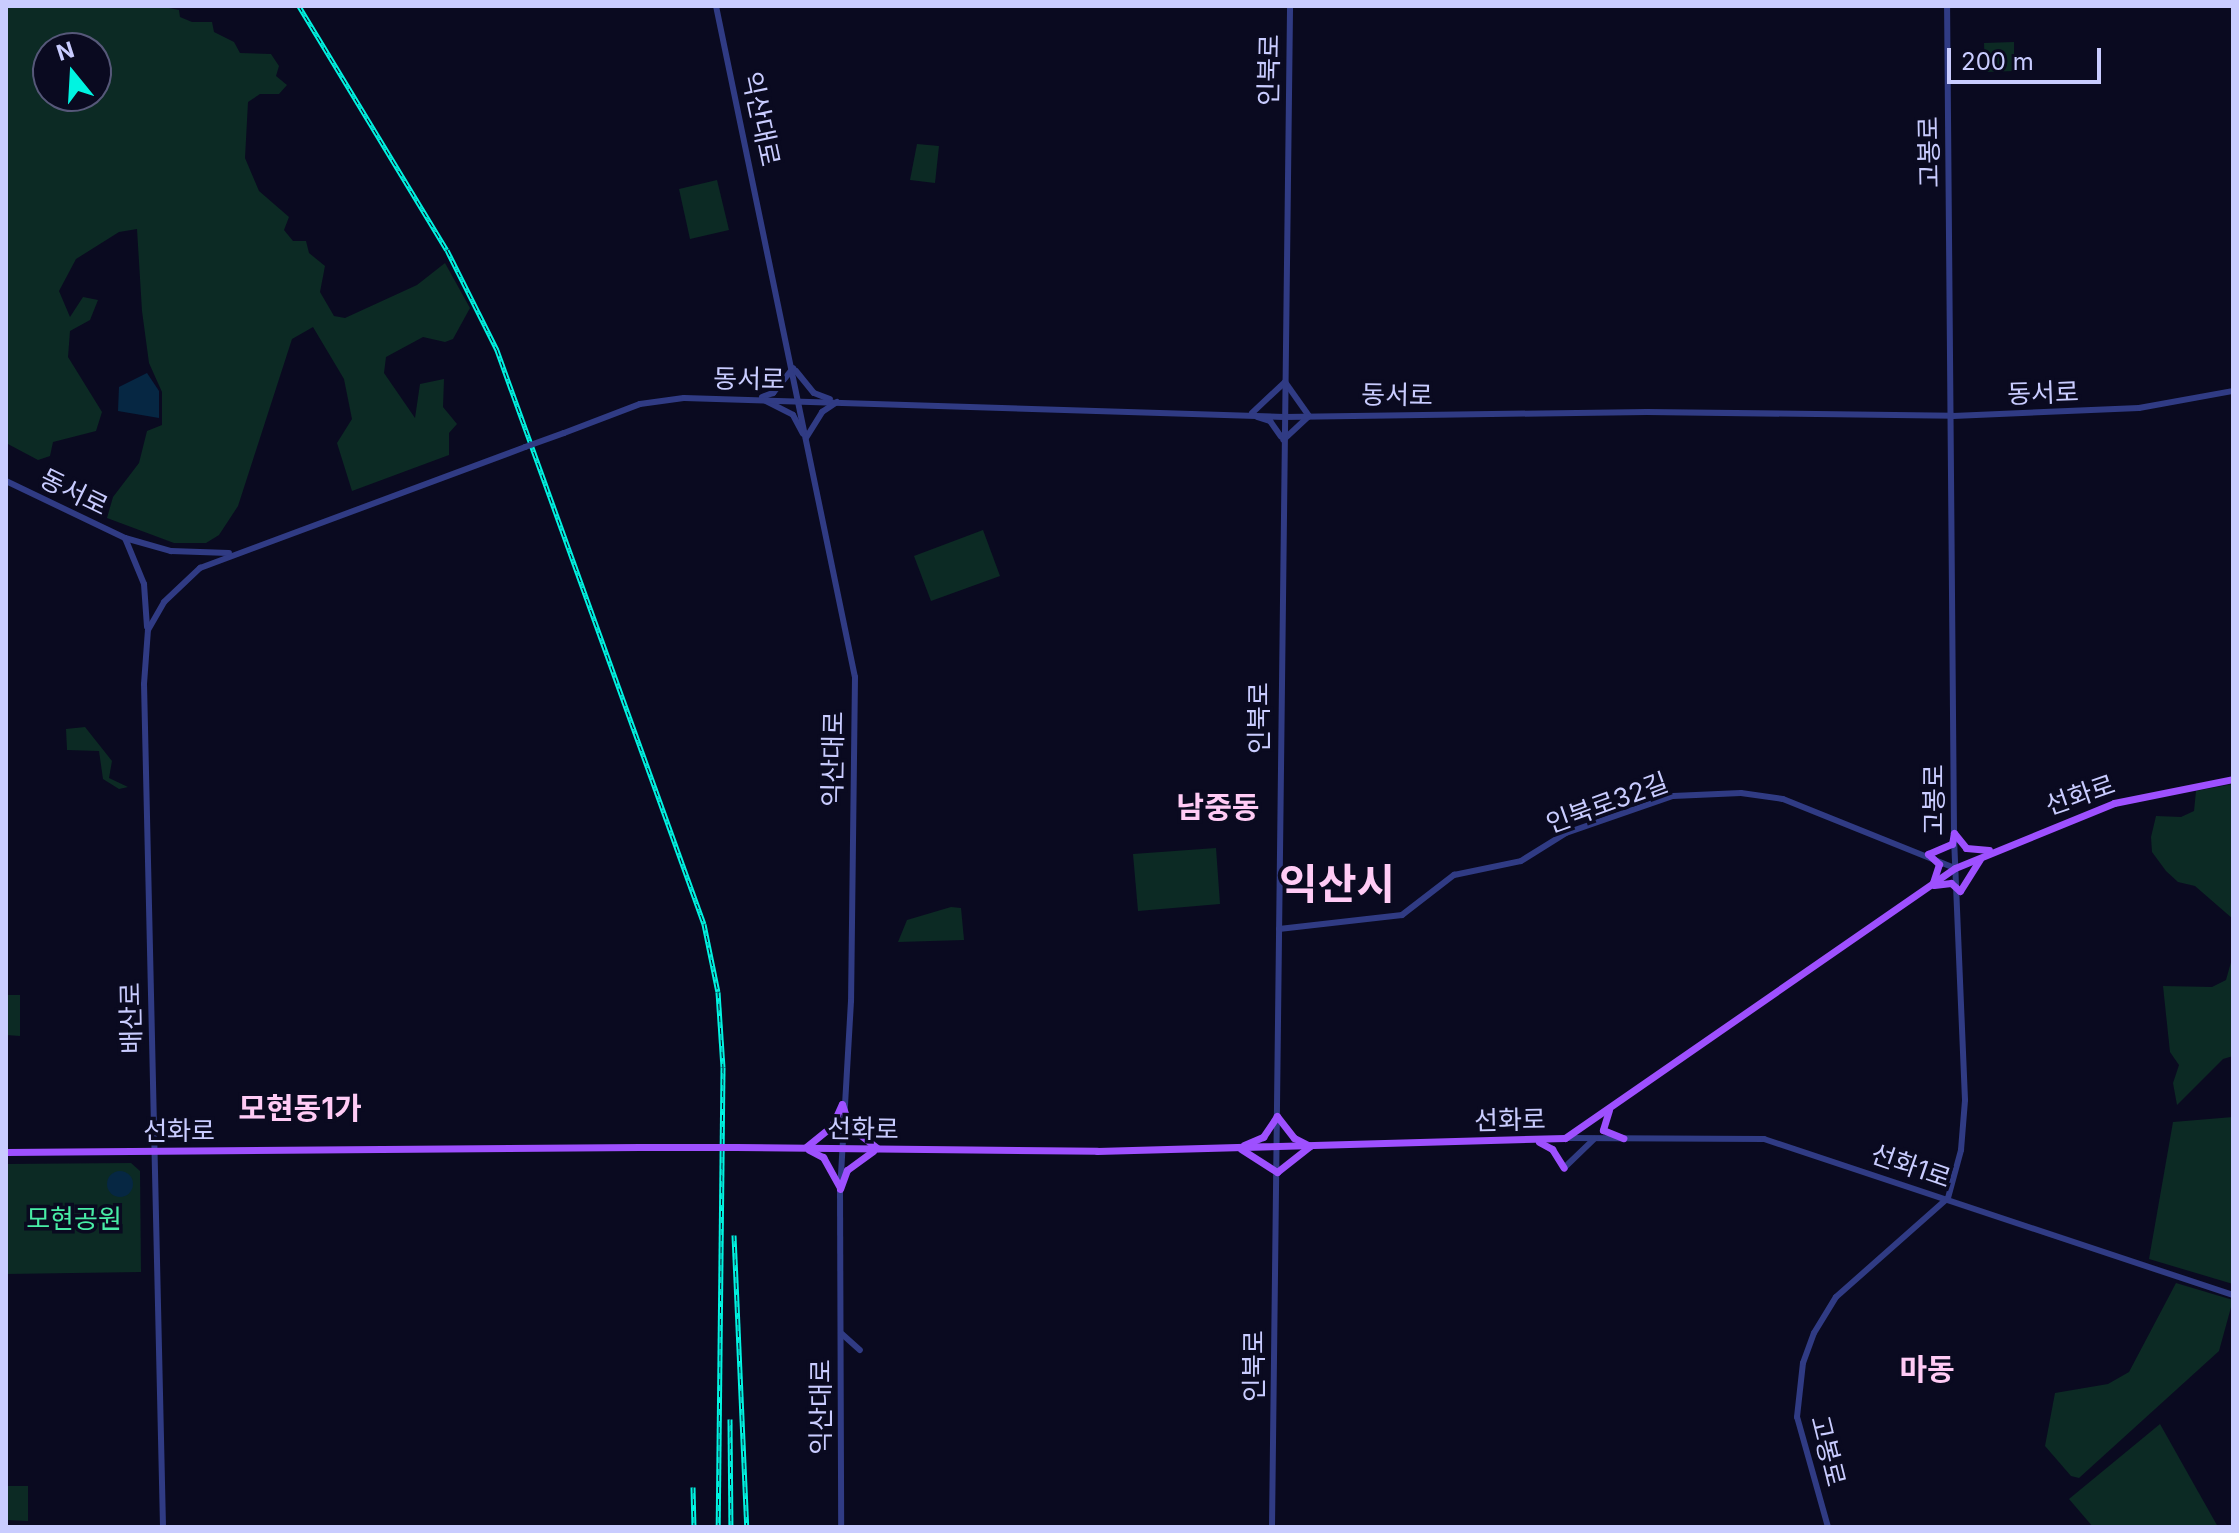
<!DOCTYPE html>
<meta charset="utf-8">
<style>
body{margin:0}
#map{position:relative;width:2239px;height:1533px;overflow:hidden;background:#0a0a20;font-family:Inter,"Noto Sans KR",sans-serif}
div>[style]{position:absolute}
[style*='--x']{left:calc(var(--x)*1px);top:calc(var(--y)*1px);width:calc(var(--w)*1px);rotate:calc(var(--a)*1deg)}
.green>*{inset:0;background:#0c2a24}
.water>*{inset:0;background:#062743}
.round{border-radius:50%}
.minor>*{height:6px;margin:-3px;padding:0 3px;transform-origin:3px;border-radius:3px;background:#303b84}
.major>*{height:7px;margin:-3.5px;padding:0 3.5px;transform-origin:3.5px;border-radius:3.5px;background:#9e50ff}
.rail>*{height:5px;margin-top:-2.5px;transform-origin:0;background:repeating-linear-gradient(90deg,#0a0a20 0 6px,#00f4e1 0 12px);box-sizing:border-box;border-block:2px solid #00f4e1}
.minor-bridge>*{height:6px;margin:-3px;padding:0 3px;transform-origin:3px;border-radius:3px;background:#303b84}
.major-bridge>*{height:7px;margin:-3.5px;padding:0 3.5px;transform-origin:3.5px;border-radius:3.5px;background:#9e50ff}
span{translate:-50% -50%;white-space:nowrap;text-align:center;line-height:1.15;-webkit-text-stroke:7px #0a0a20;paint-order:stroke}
.street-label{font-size:26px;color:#c9ccff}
.park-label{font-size:26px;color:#48eca6}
.quarter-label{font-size:30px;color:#ffcbf5;font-weight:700}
.town-label{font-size:42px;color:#ffcbf5;font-weight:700}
.frame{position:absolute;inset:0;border:8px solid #c9ccff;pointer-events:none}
.north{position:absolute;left:32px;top:32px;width:80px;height:80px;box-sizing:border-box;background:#0a0a20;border:2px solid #565879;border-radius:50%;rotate:342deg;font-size:22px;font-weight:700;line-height:32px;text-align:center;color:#c9ccff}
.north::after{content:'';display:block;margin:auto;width:28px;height:36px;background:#00f4e1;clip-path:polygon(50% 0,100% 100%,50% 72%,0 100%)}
.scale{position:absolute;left:1947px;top:48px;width:154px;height:36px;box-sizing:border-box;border:4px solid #c9ccff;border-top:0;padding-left:10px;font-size:24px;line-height:28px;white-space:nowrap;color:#c9ccff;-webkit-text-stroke:6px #0a0a20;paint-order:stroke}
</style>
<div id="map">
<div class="green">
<i style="clip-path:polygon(evenodd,6px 6px,159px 6px,179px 10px,180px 17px,192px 22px,212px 22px,214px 32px,234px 42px,240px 53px,271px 54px,279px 66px,276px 76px,287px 85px,279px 94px,260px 94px,248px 102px,245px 158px,259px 191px,289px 217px,284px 230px,293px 241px,306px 241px,309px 253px,325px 266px,320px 292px,334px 316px,345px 318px,417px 285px,445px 263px,470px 308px,453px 339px,445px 342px,423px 337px,386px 357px,384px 373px,415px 418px,420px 384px,444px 379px,443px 407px,457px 424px,449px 433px,449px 455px,352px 491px,337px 443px,352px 419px,344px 379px,313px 327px,292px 339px,238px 506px,219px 535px,206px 543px,174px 543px,107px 518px,113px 497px,139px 463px,147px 431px,162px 425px,162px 392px,149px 363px,142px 311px,137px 229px,119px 232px,76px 259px,59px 291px,70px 317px,83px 297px,98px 300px,90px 320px,70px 331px,68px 357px,102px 412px,96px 431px,53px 442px,50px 456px,38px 460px,6px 443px,6px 6px,48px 48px,96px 48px,96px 96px,48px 96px,48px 48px)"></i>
<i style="clip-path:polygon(2014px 42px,2014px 71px,1985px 72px,1984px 43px)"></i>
<i style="clip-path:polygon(917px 144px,939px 146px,935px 183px,910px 180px)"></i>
<i style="clip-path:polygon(717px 180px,729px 230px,690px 239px,679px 189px)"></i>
<i style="clip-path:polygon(983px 530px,1000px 576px,931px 601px,914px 556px)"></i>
<i style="clip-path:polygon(85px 727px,112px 761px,109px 778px,128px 787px,119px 789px,103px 779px,99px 751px,67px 750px,66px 729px)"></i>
<i style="clip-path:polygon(2233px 784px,2233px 919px,2195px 886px,2178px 882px,2166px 871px,2152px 852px,2151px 837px,2156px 816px,2181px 817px,2194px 811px,2196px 791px)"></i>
<i style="clip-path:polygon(1216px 848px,1220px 904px,1138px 911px,1133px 854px)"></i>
<i style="clip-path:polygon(951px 907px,961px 908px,964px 940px,898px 942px,907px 920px)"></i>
<i style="clip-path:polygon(2233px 955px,2233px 1056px,2223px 1059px,2177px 1105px,2173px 1083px,2179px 1065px,2170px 1052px,2163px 986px,2212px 987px,2226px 980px)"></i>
<i style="clip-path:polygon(6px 995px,20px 995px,20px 1036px,6px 1035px)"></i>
<i style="clip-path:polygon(2233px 1117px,2233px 1284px,2149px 1259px,2173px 1122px)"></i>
<i style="clip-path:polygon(131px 1163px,140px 1171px,141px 1272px,6px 1274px,6px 1164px)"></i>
<i style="clip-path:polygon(2176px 1283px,2233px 1300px,2219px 1351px,2079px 1478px,2071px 1476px,2045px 1446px,2055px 1393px,2108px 1384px,2129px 1372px)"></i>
<i style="clip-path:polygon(2160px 1424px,2218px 1527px,2093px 1527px,2069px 1499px)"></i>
<i style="clip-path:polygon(6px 1486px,28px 1486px,28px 1521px,6px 1520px)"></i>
</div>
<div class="water">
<i style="clip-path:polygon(147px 373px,159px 391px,159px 418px,118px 411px,119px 387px)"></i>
<i class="round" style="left:107px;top:1171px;width:26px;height:26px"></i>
</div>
<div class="minor">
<i style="--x:716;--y:6;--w:685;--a:78.3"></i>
<i style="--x:855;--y:677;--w:324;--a:90.7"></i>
<i style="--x:851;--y:1001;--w:188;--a:93.3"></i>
<i style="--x:840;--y:1189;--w:338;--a:89.8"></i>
<i style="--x:796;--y:371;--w:28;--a:51"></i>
<i style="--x:814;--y:393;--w:17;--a:21"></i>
<i style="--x:762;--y:397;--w:12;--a:-20"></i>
<i style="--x:773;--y:393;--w:32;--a:-51"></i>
<i style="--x:766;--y:401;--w:30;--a:27"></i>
<i style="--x:793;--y:415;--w:21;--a:62"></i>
<i style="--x:1252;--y:413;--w:45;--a:-43.2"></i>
<i style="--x:1285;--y:382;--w:42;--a:54.8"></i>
<i style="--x:1309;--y:416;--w:35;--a:137"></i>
<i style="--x:1257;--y:417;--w:14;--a:17"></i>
<i style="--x:1270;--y:421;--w:19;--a:55"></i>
<i style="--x:564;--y:433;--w:81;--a:-20.9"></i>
<i style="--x:640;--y:404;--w:44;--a:-7.8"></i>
<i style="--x:684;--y:398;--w:600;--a:1.81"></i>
<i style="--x:1284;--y:417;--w:363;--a:-0.8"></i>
<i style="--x:1647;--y:412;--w:306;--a:0.7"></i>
<i style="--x:1953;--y:416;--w:186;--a:-2.5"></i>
<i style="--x:2139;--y:408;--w:96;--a:-10.3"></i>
<i style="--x:806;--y:438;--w:31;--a:-58"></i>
<i style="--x:822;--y:412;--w:18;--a:-34"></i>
<i style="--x:6;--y:481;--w:132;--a:25.6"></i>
<i style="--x:125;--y:538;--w:48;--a:15.8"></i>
<i style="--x:171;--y:551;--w:58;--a:2"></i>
<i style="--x:125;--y:538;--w:50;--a:67.6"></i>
<i style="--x:144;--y:584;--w:43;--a:86"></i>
<i style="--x:1279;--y:929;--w:124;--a:-6.5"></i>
<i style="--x:1402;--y:915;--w:66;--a:-37.6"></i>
<i style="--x:1454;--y:875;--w:68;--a:-11.8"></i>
<i style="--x:1521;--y:861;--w:53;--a:-31.9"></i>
<i style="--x:1566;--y:833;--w:113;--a:-19.1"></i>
<i style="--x:1673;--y:796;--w:68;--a:-2.5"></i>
<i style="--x:1741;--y:793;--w:42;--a:8.1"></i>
<i style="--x:1783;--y:799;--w:185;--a:21.9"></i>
<i style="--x:1566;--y:1138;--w:198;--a:0.3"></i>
<i style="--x:1764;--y:1139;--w:494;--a:18.4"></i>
<i style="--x:1564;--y:1168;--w:42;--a:-44"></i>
<i style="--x:842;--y:1334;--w:24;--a:42"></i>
<i style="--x:163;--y:1527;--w:843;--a:-91.29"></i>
<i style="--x:144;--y:684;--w:54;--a:-85.8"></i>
<i style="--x:148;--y:630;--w:32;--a:-60"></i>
<i style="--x:164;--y:602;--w:50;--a:-43.4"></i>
<i style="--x:200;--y:568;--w:347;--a:-20.4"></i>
<i style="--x:1272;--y:1527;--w:1521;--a:-89.32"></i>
<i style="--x:1828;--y:1527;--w:114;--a:-105.7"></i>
<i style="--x:1797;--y:1417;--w:54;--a:-83.7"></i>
<i style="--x:1803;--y:1363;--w:32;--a:-70"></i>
<i style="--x:1814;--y:1333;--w:42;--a:-58.6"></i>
<i style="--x:1836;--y:1297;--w:149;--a:-41.5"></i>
<i style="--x:1948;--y:1198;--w:50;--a:-74.8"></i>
<i style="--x:1961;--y:1150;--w:50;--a:-85.4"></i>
<i style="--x:1965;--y:1100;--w:267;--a:-92.4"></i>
<i style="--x:1954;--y:833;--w:827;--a:-90.48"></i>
</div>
<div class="major">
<i style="--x:1954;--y:833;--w:19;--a:51"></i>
<i style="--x:1966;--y:848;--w:23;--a:5"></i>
<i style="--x:1928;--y:854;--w:15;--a:42"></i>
<i style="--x:1939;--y:864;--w:20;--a:108"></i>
<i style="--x:1928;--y:854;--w:26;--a:-23"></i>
<i style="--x:1952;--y:844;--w:11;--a:-80"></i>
<i style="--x:1934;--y:885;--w:17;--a:-7"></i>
<i style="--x:1951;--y:883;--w:12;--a:42"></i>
<i style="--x:1960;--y:891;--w:38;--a:-58"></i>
<i style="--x:842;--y:1104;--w:23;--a:72"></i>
<i style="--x:849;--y:1126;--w:36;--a:38"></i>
<i style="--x:1609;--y:1110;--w:21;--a:107"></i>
<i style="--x:1603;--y:1130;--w:22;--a:22"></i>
<i style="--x:1539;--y:1142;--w:15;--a:28"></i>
<i style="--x:1552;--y:1149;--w:22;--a:58"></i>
<i style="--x:1244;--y:1145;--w:21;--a:-23"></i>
<i style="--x:1263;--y:1137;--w:25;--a:-56"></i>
<i style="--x:736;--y:1147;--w:361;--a:0.6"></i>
<i style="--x:1097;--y:1151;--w:468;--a:-1.6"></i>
<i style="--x:1565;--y:1138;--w:474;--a:-34.7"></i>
<i style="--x:1955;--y:868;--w:172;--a:-22.2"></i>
<i style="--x:2114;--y:803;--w:121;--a:-11.4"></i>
<i style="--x:806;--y:1147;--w:33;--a:-39"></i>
<i style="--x:832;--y:1126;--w:24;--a:-66"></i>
<i style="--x:1241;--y:1149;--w:43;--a:32.6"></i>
<i style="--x:1277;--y:1172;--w:42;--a:-38.2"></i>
<i style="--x:1310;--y:1146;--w:18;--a:-153"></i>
<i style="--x:1294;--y:1138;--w:28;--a:-128"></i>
<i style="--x:809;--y:1150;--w:16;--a:27"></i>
<i style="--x:823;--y:1157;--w:35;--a:61"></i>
<i style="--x:6;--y:1152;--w:634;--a:-0.45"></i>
<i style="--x:840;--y:1189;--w:20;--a:-70"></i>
<i style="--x:847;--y:1170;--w:32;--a:-36"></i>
</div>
<div class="rail">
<i style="--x:299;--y:6;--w:285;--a:58.8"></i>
<i style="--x:447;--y:250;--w:112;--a:63.4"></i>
<i style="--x:497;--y:350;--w:610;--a:70.17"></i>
<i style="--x:704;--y:924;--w:69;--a:78.4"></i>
<i style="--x:718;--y:992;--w:75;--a:86.2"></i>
<i style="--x:723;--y:1067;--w:460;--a:90.6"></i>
<i style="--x:734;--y:1235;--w:292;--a:87.5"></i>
<i style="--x:730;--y:1419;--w:108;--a:89.5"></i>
<i style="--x:693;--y:1487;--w:40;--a:88.6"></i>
</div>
<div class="minor-bridge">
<i style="--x:525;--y:447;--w:41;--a:-19.7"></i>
</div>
<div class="major-bridge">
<i style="--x:640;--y:1147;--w:96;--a:0"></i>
</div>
<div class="street-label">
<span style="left:1269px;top:70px;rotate:-89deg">인북로</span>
<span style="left:761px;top:119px;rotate:78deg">익산대로</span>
<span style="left:1929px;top:152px;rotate:-91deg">고봉로</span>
<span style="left:749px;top:379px;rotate:1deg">동서로</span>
<span style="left:2043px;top:393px;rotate:-2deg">동서로</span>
<span style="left:1397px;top:395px;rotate:1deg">동서로</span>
<span style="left:74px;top:492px;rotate:26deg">동서로</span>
<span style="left:1259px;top:718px;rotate:-90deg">인북로</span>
<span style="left:833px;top:759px;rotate:-89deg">익산대로</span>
<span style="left:2080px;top:795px;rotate:-19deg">선화로</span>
<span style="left:1934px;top:800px;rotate:-90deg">고봉로</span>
<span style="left:1607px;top:803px;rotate:-20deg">인북로32길</span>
<span style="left:131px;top:1018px;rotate:-91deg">배산로</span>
<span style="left:1510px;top:1120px;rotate:-1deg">선화로</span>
<span style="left:863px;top:1129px;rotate:1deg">선화로</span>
<span style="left:179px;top:1131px">선화로</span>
<span style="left:1911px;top:1166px;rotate:19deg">선화1로</span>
<span style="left:1254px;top:1366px;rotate:-90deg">인북로</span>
<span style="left:821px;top:1407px;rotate:-90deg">익산대로</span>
<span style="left:1828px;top:1451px;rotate:76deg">고봉로</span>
</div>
<div class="park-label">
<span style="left:74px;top:1219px">모현공원</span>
</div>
<div class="quarter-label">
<span style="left:1218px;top:807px">남중동</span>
<span style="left:300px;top:1108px">모현동1가</span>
<span style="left:1927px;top:1369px">마동</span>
</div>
<div class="town-label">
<span style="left:1337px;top:884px">익산시</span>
</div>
<div class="frame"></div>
<div class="north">N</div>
<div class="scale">200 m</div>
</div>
